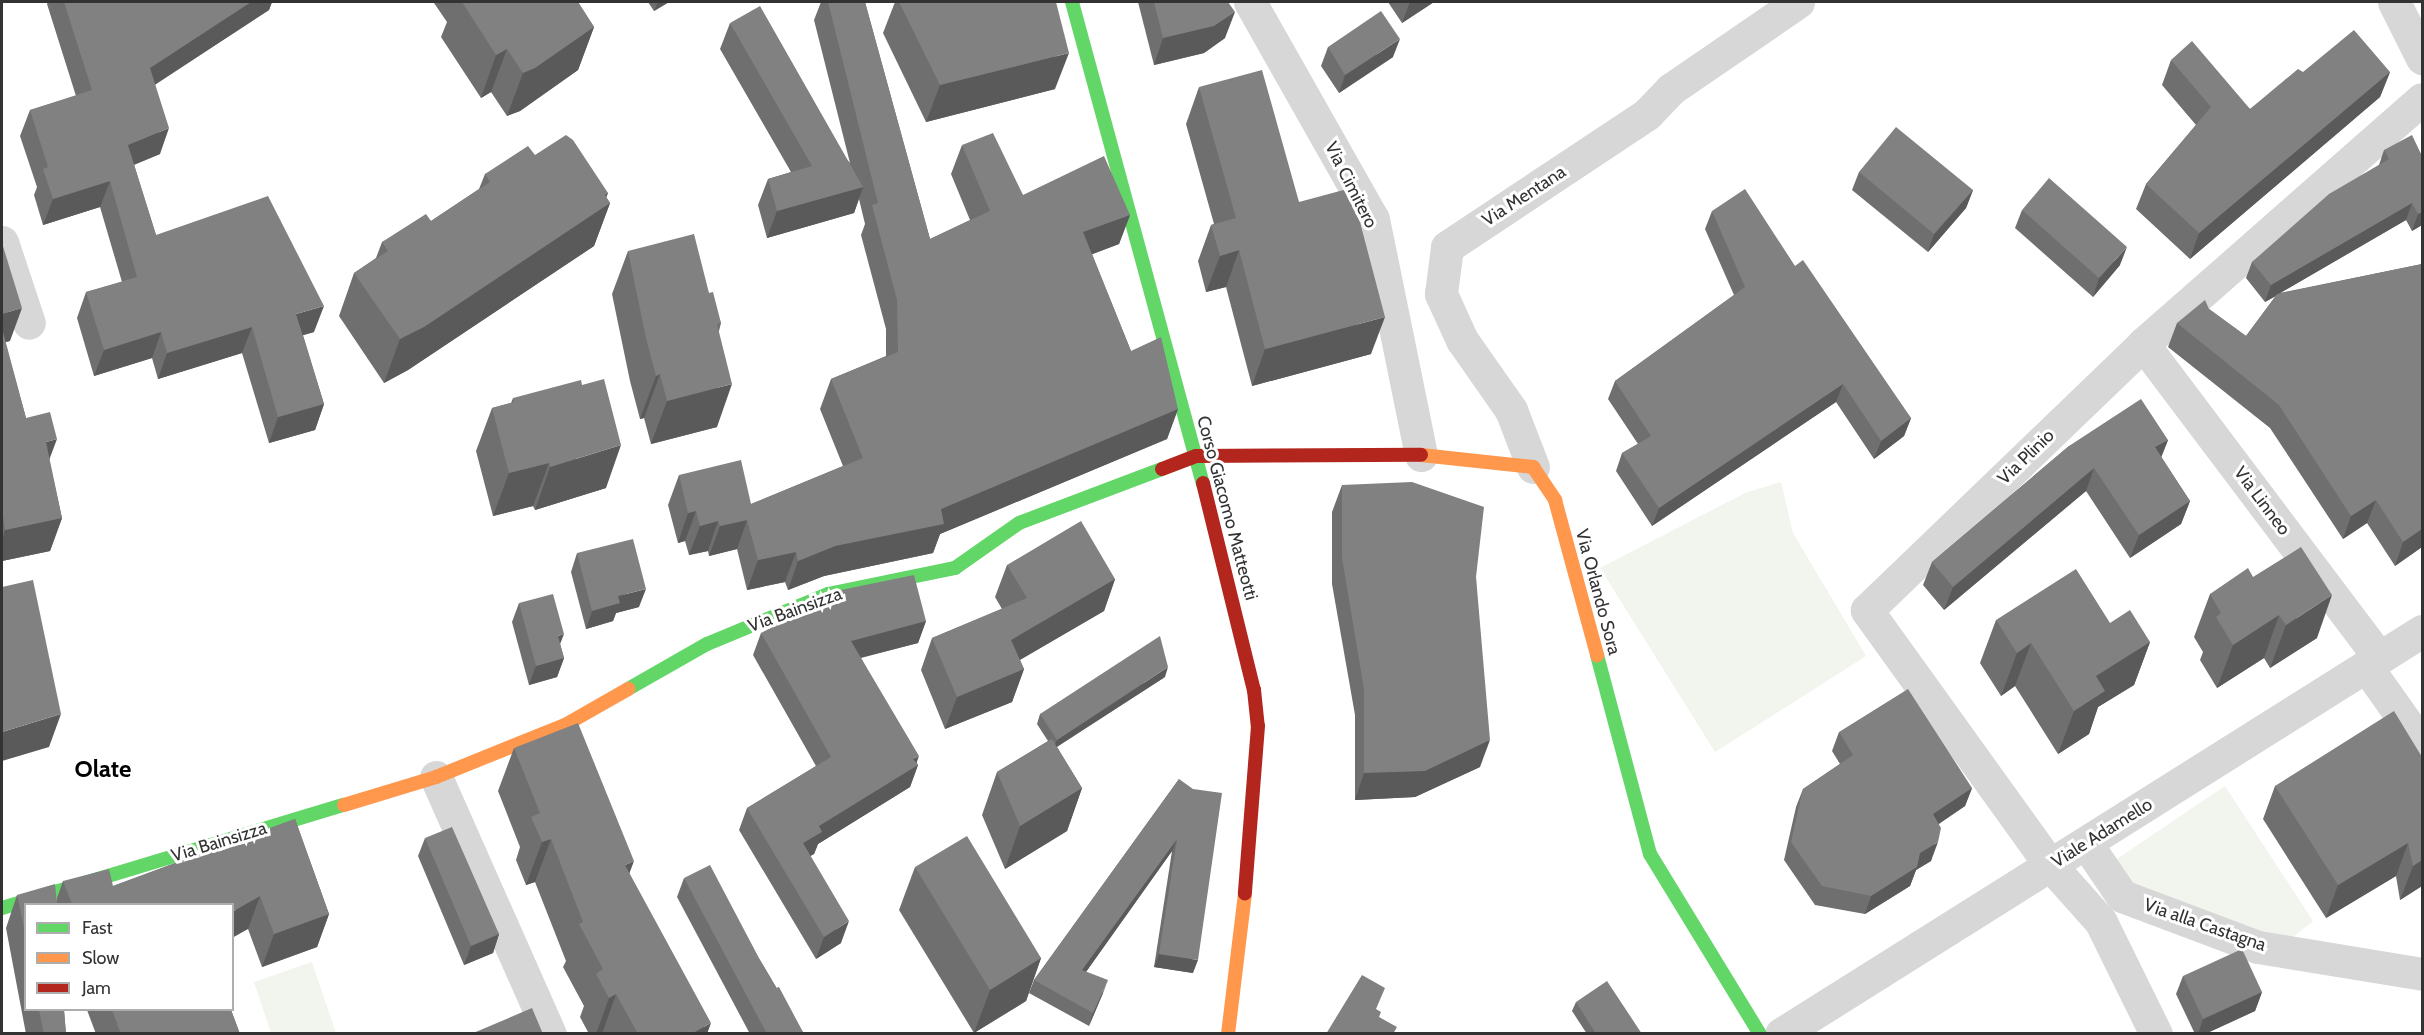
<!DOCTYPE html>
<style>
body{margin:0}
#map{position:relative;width:2424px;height:1035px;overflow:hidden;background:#fff;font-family:Cabin,sans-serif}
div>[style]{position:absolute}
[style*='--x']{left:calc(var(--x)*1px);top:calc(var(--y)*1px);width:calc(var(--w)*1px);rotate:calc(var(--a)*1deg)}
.green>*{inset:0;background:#f1f5ed}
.street>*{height:33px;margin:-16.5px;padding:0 16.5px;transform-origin:16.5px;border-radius:16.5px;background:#d7d7d7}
.fast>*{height:14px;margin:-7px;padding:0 7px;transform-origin:7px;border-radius:7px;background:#63d668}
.slow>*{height:14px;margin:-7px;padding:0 7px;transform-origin:7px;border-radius:7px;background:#ff974d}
.jam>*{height:14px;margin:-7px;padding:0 7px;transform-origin:7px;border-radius:7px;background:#b3261e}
.wall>*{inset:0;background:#6f6f6f}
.shaded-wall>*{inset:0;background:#5a5a5a}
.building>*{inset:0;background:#818181}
span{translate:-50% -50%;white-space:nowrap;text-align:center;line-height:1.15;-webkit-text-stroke:6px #fff;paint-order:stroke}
.street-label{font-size:18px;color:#333}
.district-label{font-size:24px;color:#000;font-weight:700}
.frame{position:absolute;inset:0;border:3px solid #333;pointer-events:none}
.legend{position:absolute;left:24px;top:903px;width:210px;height:108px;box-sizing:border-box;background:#fff;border:2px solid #adadad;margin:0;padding:8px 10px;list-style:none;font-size:18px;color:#333}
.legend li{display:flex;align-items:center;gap:12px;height:30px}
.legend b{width:30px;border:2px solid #adadad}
</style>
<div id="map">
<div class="green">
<i style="clip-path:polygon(1781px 482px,1793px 533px,1866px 656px,1715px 752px,1600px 568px,1745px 493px)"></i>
<i style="clip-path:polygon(2225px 786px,2313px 921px,2293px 937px,2259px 935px,2124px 888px,2108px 865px)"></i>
<i style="clip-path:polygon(312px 962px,336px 1033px,271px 1033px,254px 982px)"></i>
</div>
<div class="street">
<i style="--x:1250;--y:2;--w:249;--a:60.5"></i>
<i style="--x:1373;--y:219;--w:241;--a:78.5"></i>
<i style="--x:2394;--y:2;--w:63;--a:63.4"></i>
<i style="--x:2;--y:242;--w:85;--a:71.6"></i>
<i style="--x:2143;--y:344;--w:393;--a:53"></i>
<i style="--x:1533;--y:467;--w:61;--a:-111.1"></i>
<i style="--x:1511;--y:410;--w:85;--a:-125"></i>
<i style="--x:1462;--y:340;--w:51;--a:-114.5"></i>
<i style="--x:1441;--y:294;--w:47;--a:-82.7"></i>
<i style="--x:1447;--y:247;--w:240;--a:-33.6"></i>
<i style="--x:1647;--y:114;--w:35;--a:-46"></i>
<i style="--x:1671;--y:89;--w:154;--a:-34.4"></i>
<i style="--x:2366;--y:666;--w:97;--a:54.7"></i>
<i style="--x:436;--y:777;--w:281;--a:66.1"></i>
<i style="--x:2086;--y:843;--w:64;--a:55.8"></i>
<i style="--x:2122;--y:896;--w:145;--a:20.6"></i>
<i style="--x:2258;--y:947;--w:166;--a:9.3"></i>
<i style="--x:1781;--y:1034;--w:757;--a:-32.16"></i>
<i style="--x:2156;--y:1034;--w:125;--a:-116.2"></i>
<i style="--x:2101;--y:922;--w:76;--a:-131.8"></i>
<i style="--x:2050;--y:865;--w:314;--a:-125.7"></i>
<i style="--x:1867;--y:610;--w:383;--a:-43.9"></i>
<i style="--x:2143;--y:344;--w:371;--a:-41.3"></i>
</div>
<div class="fast">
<i style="--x:1072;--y:2;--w:499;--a:74.8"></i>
<i style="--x:1597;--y:655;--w:206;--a:75.1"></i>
<i style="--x:1650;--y:854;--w:211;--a:58.6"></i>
<i style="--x:628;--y:689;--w:91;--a:-29.7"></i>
<i style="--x:707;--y:644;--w:131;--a:-22.5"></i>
<i style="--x:828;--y:594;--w:130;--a:-11.6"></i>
<i style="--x:955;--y:568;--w:78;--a:-35.1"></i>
<i style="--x:1019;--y:523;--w:153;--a:-20.7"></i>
<i style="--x:2;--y:908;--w:357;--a:-16.8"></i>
</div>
<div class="slow">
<i style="--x:1421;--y:455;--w:113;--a:6.1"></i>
<i style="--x:1533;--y:467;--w:40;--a:56"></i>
<i style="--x:1555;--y:500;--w:161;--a:74.8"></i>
<i style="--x:344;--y:805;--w:96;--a:-16.9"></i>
<i style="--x:436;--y:777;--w:139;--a:-22"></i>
<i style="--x:565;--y:725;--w:73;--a:-29.7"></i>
<i style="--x:1228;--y:1034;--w:142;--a:-83.1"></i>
</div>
<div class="jam">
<i style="--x:1162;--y:469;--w:36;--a:-21"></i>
<i style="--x:1196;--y:456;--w:225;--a:-0.3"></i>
<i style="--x:1203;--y:483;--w:213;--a:76.2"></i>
<i style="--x:1254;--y:690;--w:36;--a:84"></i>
<i style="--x:1258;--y:726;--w:168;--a:94.5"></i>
</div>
<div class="wall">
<i style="clip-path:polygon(48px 2px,272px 2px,269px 10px,155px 84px,160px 154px,134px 165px,156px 235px,314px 332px,303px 335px,324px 404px,315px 430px,269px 443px,242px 353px,158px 379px,152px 358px,94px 376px,77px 318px,86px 292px,122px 282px,100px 207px,43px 225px,34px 195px,37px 187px,20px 136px,30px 110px,76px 96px,47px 4px)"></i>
<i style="clip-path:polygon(435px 2px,578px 2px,594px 27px,578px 70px,520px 111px,507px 116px,491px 92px,481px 98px,441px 37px,447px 22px,434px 3px)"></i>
<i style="clip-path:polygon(648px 2px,669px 2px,654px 11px)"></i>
<i style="clip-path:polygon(821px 2px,865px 2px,930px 239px,970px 220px,951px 174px,962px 145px,1023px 195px,1130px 215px,1119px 244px,1092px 254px,1131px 351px,1178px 409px,1167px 439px,940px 534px,933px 553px,824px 576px,788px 590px,785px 582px,747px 590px,737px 549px,709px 556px,708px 551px,689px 555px,685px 541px,678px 543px,668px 505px,679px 475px,751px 504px,843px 466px,820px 409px,831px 379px,886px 356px,886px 329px,861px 235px,865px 224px,859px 199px,854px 213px,767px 238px,758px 205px,768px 179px,791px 172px,720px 49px,730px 23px,850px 163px,814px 20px)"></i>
<i style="clip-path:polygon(895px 2px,1056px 2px,1055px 89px,926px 122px,883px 33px)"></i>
<i style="clip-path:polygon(1138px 2px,1228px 2px,1225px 38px,1204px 53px,1154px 65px)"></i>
<i style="clip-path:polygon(1388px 2px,1434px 2px,1402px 23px)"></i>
<i style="clip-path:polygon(1328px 47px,1393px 57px,1339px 93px,1321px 66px)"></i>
<i style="clip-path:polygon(2171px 60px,2250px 109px,2303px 72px,2390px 72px,2380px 97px,2190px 259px,2136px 209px,2146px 184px,2196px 125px,2162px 85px)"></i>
<i style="clip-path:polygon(1199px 87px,1299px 202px,1371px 354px,1252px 386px,1226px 287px,1206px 292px,1198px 261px,1211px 225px,1214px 224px,1186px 124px)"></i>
<i style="clip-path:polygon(2384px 150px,2422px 156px,2422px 225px,2412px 231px,2406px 220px,2280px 293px,2422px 264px,2422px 547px,2395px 566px,2367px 523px,2343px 539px,2270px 428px,2168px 347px,2177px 323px,2209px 309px,2246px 336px,2276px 296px,2265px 302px,2246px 278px,2252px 262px,2379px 165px)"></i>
<i style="clip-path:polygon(535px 155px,608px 193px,606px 197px,610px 203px,594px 246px,408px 370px,384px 383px,339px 316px,354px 273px,376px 258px,382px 242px,431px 221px,479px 189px,485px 174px)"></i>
<i style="clip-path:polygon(1859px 172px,1973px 190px,1966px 208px,1928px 252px,1852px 190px)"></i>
<i style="clip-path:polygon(2022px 210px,2120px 265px,2093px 297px,2015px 228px)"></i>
<i style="clip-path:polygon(1712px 211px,1795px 266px,1911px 418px,1904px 436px,1874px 459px,1836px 402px,1652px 526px,1616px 471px,1622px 453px,1638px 444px,1608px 399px,1615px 381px,1734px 295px,1705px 229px)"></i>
<i style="clip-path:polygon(2px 243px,10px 341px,5px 342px,26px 418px,49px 460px,62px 518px,50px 551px,2px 561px)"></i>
<i style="clip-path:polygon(628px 251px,709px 293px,721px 323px,719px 331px,717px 427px,651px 444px,644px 418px,640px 419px,630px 381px,612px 294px)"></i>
<i style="clip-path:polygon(513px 398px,606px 488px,535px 510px,533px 506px,493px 516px,476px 451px,492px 408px,511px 403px)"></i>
<i style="clip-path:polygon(2168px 440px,2161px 457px,2190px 501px,2181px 524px,2130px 558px,2086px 491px,1944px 610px,1923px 585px,1932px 562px,2069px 446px)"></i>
<i style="clip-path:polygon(1342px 485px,1476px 577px,1480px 767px,1415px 797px,1355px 800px,1355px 715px,1332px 584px,1332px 512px)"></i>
<i style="clip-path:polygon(577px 553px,639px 607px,616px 613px,613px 621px,586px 629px,571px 572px)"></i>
<i style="clip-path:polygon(1007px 565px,1115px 579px,1104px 611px,1020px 660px,1024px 669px,1012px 702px,945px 729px,921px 670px,932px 638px,1002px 609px,995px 597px)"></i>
<i style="clip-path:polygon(2253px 577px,2317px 638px,2270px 668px,2264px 658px,2217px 688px,2200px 660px,2203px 652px,2194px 637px,2210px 594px)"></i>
<i style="clip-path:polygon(519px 603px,560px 644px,564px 658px,557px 677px,529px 685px,512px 622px)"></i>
<i style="clip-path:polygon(1996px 620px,2110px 623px,2150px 642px,2134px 685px,2098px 707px,2089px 734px,2058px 754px,2015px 686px,2001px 696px,1980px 663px)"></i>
<i style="clip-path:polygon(926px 621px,918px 643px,861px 658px,918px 765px,910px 787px,818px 844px,814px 854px,810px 856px,841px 943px,816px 959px,739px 830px,747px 808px,816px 766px,753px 655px,761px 633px)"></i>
<i style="clip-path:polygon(1165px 677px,1057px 747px,1082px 788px,1067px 831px,1005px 869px,982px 815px,997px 772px,1048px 741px,1037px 724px,1040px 714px)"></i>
<i style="clip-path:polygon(1839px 732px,1972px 788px,1965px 806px,1939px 824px,1931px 861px,1916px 870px,1910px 886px,1865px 914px,1815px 905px,1784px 860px,1796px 807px,1803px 789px,1840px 764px,1832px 751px)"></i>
<i style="clip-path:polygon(514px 748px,629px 873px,707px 1034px,589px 1034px,580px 1017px,584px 1006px,563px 967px,566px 961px,535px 882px,526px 885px,516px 860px,520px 847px,498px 791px)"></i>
<i style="clip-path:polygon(2422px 757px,2422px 886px,2400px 900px,2396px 876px,2326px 918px,2263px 819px,2275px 786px)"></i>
<i style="clip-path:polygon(1179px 779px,1193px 973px,1154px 967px,1172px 851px,1086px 972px,1103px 993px,1089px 1026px,1029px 993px,1034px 980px)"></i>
<i style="clip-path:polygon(295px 819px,329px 914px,317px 947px,262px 967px,248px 929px,232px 904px,26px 904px,26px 1010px,64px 1010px,66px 1034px,26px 1034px,6px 928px,17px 895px,56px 901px,63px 881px,113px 886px)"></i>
<i style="clip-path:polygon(425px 838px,499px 934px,493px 953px,464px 965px,418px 856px)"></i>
<i style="clip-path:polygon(915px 867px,1041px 958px,1026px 1001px,974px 1033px,899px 910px)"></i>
<i style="clip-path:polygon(684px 878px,760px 960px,804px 1034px,750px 1034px,677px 897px)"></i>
<i style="clip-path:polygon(2183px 976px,2262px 992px,2255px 1011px,2205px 1034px,2195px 1034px,2176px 994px)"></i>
<i style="clip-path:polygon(1576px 1002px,1642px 1034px,1587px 1034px,1572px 1011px)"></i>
<i style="clip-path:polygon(87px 1010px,231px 1010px,240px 1034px,96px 1034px)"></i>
</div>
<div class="shaded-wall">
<i style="clip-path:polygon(251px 2px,272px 2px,269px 10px,141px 94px,150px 68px)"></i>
<i style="clip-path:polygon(658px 2px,669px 2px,654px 11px)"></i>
<i style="clip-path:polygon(1410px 2px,1434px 2px,1402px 23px)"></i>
<i style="clip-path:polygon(1235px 12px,1225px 38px,1204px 53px,1154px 65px,1163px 38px)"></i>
<i style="clip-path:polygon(594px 27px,578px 70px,520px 111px,507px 116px,523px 73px)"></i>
<i style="clip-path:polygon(1400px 39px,1393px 57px,1339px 93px,1345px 75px)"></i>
<i style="clip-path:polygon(507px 49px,491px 92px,481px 98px,496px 55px)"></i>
<i style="clip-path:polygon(1069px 53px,1055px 89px,926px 122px,940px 85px)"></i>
<i style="clip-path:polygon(2390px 72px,2380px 97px,2190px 259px,2199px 233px)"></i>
<i style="clip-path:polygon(169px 128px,160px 154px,118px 171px,128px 145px)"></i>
<i style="clip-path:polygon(110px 181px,100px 207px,43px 225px,53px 199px)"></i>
<i style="clip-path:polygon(863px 187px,854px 213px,767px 238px,777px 211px)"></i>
<i style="clip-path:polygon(1973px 190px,1966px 208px,1928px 252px,1934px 234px)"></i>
<i style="clip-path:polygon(608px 193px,602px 208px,610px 203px,594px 246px,408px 370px,384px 383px,400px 339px)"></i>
<i style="clip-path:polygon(2412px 203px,2406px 220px,2265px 302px,2271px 285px)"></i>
<i style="clip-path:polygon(2422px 212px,2422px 225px,2412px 231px,2418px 214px)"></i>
<i style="clip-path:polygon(1130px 215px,1119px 244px,1072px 262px,1083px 232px)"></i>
<i style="clip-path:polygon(2127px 247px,2120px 265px,2093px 297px,2099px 278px)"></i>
<i style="clip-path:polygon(1239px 250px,1226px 287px,1206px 292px,1220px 256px)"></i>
<i style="clip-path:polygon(324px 306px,314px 332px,287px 340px,296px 314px)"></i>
<i style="clip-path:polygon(22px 308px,10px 341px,2px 343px,2px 314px)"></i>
<i style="clip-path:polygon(1385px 317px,1371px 354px,1252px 386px,1265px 349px)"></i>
<i style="clip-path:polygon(252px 327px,242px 353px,158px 379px,167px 353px)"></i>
<i style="clip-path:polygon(161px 332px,152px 358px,94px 376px,104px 350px)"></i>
<i style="clip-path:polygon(660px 374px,644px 418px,640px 419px,656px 376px)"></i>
<i style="clip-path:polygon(732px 384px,717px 427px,651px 444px,667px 401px)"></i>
<i style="clip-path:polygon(1843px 384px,1836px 402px,1652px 526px,1659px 508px)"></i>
<i style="clip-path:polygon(324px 404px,315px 430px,269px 443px,278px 417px)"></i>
<i style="clip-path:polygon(1178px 409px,1167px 439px,940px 534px,933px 553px,824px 576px,788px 590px,798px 561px,835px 546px,941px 509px)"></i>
<i style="clip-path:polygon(1911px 418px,1904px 436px,1874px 459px,1881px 441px)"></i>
<i style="clip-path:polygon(57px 439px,45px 471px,46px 442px)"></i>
<i style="clip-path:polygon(2168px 440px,2159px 463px,2155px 447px)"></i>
<i style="clip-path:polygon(621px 445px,606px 488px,535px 510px,550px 467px)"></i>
<i style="clip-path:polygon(549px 463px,533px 506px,493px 516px,509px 473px)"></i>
<i style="clip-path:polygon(2094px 468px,2086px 491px,1944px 610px,1953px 587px)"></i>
<i style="clip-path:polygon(2376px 500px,2367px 523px,2343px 539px,2351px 516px)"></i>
<i style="clip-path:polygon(2190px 501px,2181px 524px,2130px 558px,2139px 535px)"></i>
<i style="clip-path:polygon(696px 511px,685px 541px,678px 543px,688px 513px)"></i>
<i style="clip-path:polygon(62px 518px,50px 551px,2px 561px,2px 541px,5px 530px)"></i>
<i style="clip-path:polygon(747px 520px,737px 549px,709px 556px,720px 526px)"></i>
<i style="clip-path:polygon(718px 521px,708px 551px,689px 555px,700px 526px)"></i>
<i style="clip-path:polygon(2422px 529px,2422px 547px,2395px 566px,2403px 542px)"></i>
<i style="clip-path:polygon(796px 552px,785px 582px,747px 590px,758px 560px)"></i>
<i style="clip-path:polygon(1115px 579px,1104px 611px,999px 672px,1011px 640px)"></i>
<i style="clip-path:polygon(646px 589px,639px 607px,616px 613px,613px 621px,586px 629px,592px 611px,618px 596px)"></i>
<i style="clip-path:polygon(2332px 595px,2317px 638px,2270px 668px,2286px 625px)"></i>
<i style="clip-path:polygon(2279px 615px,2264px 658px,2217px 688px,2233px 645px)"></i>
<i style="clip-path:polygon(926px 621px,918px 643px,843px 662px,851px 641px)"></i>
<i style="clip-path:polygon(564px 634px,557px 652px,558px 636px)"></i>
<i style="clip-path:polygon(2150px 642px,2134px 685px,2098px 707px,2089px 734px,2058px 754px,2074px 711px,2096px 676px)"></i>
<i style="clip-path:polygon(2031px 643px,2015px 686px,2001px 696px,2017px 653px)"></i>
<i style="clip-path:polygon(564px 658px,557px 677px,529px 685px,536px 666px)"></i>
<i style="clip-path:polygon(1168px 667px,1165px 677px,1053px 749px,1057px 740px)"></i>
<i style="clip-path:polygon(1024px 669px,1012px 702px,945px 729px,957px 697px)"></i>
<i style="clip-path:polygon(61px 714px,49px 747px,2px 761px,2px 732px)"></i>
<i style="clip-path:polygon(1490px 740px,1480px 767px,1415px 797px,1355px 800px,1364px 773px)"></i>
<i style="clip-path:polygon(919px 756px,915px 767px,918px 765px,910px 787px,818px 844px,814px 854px,795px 865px,803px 843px,819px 826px,913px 759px)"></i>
<i style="clip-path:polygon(1082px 788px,1067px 831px,1005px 869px,1020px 826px)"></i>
<i style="clip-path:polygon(1972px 788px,1965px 806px,1926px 832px,1933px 814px)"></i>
<i style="clip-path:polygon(551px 839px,535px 882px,526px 885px,542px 842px)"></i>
<i style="clip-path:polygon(1177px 839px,1172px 851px,1078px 983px,1082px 970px)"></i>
<i style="clip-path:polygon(1938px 842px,1931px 861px,1916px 870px,1910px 886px,1865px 914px,1871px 896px,1920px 853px)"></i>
<i style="clip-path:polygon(2408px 843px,2396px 876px,2326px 918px,2338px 885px)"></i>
<i style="clip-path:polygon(2422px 860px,2422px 886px,2400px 900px,2413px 866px)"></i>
<i style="clip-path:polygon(634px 861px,618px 904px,625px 865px)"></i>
<i style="clip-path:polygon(260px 896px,248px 929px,232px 938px,232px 912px)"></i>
<i style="clip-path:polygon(329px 914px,317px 947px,262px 967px,274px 934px)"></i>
<i style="clip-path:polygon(849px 921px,841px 943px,816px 959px,824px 937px)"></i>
<i style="clip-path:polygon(499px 934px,493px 953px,464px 965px,471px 946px)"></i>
<i style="clip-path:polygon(1159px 954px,1198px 960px,1193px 973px,1154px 967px)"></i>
<i style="clip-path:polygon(1041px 958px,1026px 1001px,974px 1033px,990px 990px)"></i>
<i style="clip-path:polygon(1108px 980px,1103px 993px,1089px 1026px,1093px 1013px)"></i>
<i style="clip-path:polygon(2262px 992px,2255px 1011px,2205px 1034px,2198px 1034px,2203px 1019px)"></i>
<i style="clip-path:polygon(616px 994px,602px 1034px,596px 1034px,609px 998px)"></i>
<i style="clip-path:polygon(711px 1023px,707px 1034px,691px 1034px)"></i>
</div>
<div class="building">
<i style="clip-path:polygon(64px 2px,251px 2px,150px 68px,169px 128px,128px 145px,156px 235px,268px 196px,324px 306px,296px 314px,324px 404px,278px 417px,252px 327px,167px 353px,161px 332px,104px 350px,86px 292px,137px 277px,110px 181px,53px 199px,43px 169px,48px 167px,30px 110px,92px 90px)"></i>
<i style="clip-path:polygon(462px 2px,578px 2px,594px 27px,535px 68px,523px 73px,507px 49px,496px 55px)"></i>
<i style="clip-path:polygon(828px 2px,865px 2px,930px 239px,990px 211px,962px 145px,993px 133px,1023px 195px,1104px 156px,1130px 215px,1083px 232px,1131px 351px,1161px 337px,1178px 409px,941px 509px,944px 524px,835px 546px,798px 561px,796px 552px,758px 560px,747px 520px,720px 526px,718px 521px,700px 526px,696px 511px,688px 513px,679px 475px,741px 460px,751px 504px,863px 458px,831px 379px,898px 352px,897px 300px,872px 205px,878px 203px)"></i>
<i style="clip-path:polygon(899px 2px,1056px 2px,1069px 53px,940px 85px)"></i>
<i style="clip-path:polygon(1154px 2px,1228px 2px,1235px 12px,1214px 26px,1163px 38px)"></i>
<i style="clip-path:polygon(760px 6px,863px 187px,777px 211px,768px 179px,812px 166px,730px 23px)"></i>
<i style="clip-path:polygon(1381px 11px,1400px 39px,1345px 75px,1328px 47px)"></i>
<i style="clip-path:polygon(2354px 30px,2390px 72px,2199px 233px,2146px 184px,2211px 107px,2171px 60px,2192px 41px,2250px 109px,2298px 69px,2303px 72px)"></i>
<i style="clip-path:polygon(1262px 70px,1299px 202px,1351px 188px,1385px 317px,1265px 349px,1239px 250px,1220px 256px,1211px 225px,1236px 218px,1199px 87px)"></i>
<i style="clip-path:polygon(1896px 127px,1973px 190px,1934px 234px,1859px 172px)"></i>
<i style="clip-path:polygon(566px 135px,573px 140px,608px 193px,605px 195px,610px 203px,424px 327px,400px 339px,354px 273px,388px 251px,382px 242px,426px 214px,431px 221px,490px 182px,485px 174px,528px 146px,535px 155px)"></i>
<i style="clip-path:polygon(2412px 135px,2422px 156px,2422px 212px,2418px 214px,2412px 203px,2271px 285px,2252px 262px,2329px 194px,2389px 159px,2384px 150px)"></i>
<i style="clip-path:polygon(2049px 178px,2127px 247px,2099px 278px,2022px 210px)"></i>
<i style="clip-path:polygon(1745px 189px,1795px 266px,1803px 260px,1911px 418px,1881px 441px,1843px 384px,1659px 508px,1622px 453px,1651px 436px,1615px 381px,1745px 287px,1712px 211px)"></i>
<i style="clip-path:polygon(694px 234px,709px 293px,713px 292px,721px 323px,717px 324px,732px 384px,667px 401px,660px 374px,656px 376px,646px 338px,628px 251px)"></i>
<i style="clip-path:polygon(2px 243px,22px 308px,2px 314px)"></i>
<i style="clip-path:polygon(2422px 264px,2422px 529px,2403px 542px,2376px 500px,2351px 516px,2279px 405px,2177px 323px,2205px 300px,2209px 309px,2246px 336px,2277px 294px)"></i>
<i style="clip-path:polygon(2px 328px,26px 418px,50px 412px,57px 439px,46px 442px,62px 518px,5px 530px,2px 509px)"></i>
<i style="clip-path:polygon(604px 379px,621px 445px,550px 467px,549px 463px,509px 473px,492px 408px,514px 402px,513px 398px,581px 380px,582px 385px)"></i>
<i style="clip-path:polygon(2141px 399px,2168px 440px,2155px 447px,2190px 501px,2139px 535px,2094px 468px,1953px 587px,1932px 562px,2069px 446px)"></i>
<i style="clip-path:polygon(1412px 482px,1484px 507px,1476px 577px,1490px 740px,1425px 771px,1364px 773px,1364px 689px,1342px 558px,1342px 485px)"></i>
<i style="clip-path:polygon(1081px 521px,1115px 579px,1011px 640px,1024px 669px,957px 697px,932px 638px,1027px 598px,1007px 565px)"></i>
<i style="clip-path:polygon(633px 539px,646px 589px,618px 596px,620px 603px,592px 611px,577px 553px)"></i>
<i style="clip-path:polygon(2301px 547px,2332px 595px,2286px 625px,2279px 615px,2233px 645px,2216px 617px,2221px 613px,2210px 594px,2248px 568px,2253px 577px)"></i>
<i style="clip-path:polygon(2076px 569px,2110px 623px,2130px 610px,2150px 642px,2096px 676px,2105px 691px,2074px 711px,2031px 643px,2017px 653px,1996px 620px)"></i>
<i style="clip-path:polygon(914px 575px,926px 621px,851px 641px,919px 756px,913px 759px,918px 765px,819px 826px,822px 832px,803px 843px,849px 921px,824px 937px,747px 808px,831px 757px,761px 633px,841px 590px)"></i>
<i style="clip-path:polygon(33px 580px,61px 714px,2px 732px,2px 587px)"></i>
<i style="clip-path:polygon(553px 594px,564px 634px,558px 636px,564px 658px,536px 666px,519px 603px)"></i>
<i style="clip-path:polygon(1160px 636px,1168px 667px,1057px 740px,1040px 714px)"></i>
<i style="clip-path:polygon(1908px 689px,1972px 788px,1933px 814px,1941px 828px,1938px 842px,1920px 853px,1917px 867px,1871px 896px,1822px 886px,1791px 842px,1803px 789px,1853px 755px,1839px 732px)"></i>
<i style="clip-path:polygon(2394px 711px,2422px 757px,2422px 860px,2413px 866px,2408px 843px,2338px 885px,2275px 786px)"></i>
<i style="clip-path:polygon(578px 723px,634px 861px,625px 865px,711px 1023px,691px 1034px,638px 1034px,616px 994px,609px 998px,596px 974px,603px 969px,579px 924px,583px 922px,551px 839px,542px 842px,531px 817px,540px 813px,514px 748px)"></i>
<i style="clip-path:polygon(1052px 739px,1082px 788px,1020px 826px,997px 772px)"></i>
<i style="clip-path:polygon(1179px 779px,1193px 789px,1222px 793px,1198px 960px,1159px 954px,1177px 839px,1082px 970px,1108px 980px,1093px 1013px,1034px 980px)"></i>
<i style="clip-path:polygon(295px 819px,329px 914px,274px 934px,260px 896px,232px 912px,232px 904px,72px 904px,63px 881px,109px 869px,113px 886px)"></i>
<i style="clip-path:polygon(452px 827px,499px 934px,471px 946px,425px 838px)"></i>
<i style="clip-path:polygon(967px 836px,1041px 958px,990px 990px,915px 867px)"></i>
<i style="clip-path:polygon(710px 865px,760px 960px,776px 988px,779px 987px,804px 1034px,767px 1034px,684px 878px)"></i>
<i style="clip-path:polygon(55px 884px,57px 904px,26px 904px,26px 937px,17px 895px)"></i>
<i style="clip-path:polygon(2242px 949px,2262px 992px,2203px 1019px,2183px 976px)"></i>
<i style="clip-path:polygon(1362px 975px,1385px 988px,1376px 1009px,1381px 1012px,1379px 1017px,1397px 1027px,1393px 1034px,1326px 1034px)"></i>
<i style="clip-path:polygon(1607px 981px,1642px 1034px,1596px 1034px,1576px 1002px)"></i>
<i style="clip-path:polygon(532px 1008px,543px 1034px,471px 1034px)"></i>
<i style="clip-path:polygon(39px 1010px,64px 1010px,66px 1034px,44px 1034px)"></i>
<i style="clip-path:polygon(112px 1010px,231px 1010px,240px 1034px,121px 1034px)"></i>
</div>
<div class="street-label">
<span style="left:1351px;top:185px;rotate:63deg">Via Cimitero</span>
<span style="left:1524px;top:196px;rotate:-33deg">Via Mentana</span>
<span style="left:2026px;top:457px;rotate:-44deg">Via Plinio</span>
<span style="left:2262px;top:501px;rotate:53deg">Via Linneo</span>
<span style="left:1227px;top:508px;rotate:75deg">Corso Giacomo Matteotti</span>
<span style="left:1598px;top:592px;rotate:75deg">Via Orlando Sora</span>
<span style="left:795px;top:610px;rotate:-20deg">Via Bainsizza</span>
<span style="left:2102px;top:833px;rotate:-32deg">Viale Adamello</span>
<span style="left:219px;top:842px;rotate:-17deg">Via Bainsizza</span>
<span style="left:2205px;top:925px;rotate:19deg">Via alla Castagna</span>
</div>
<div class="district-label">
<span style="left:103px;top:769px">Olate</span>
</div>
<div class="frame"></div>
<ul class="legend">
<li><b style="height:8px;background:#63d668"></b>Fast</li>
<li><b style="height:8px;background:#ff974d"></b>Slow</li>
<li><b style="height:8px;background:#b3261e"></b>Jam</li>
</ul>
</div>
